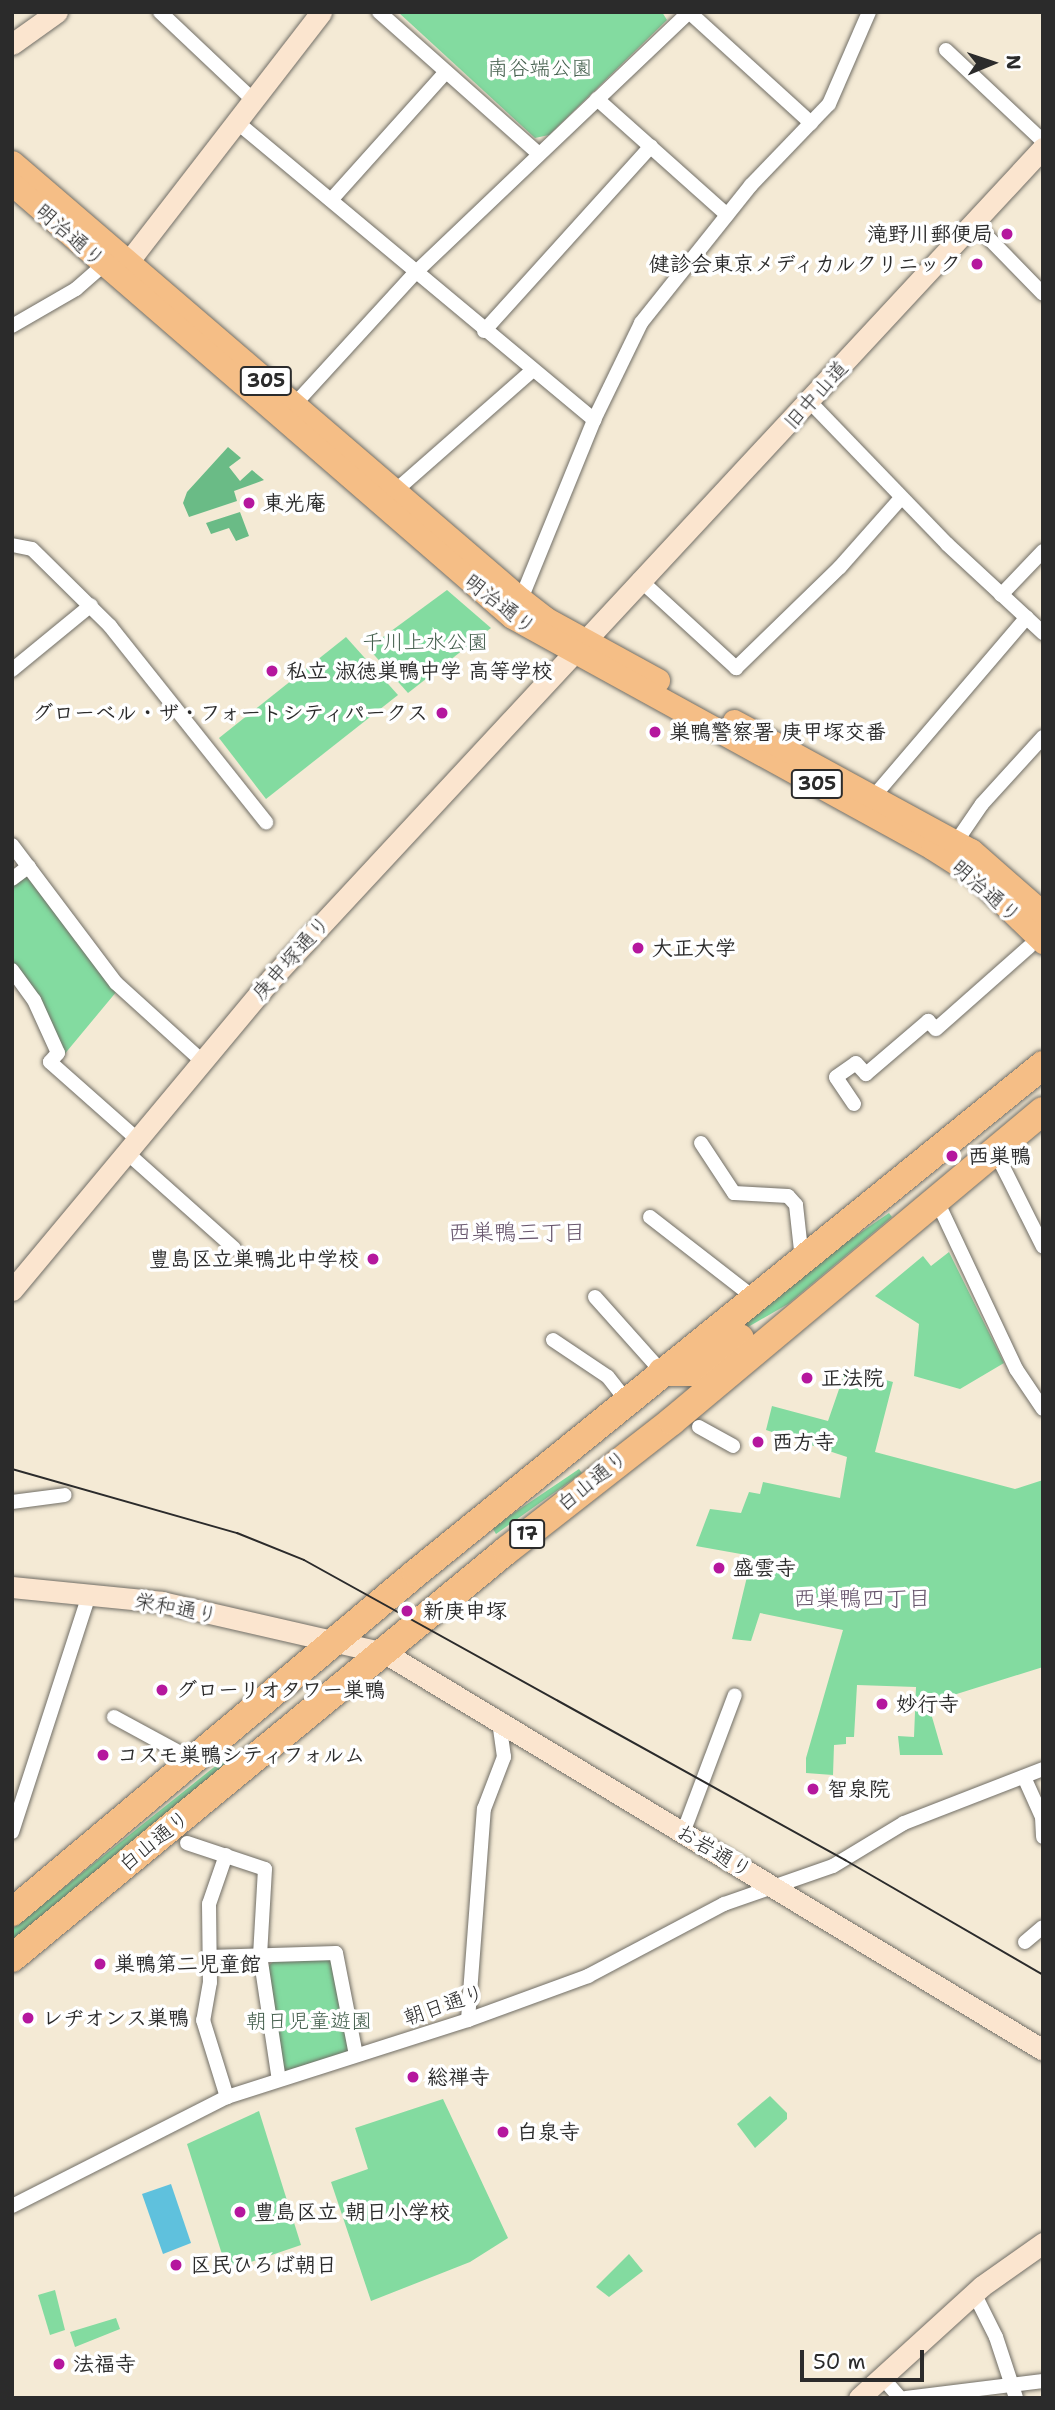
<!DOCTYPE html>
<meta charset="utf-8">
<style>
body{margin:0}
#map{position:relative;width:1055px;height:2410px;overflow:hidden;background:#f4ead5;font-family:"Shantell Sans","Klee One",sans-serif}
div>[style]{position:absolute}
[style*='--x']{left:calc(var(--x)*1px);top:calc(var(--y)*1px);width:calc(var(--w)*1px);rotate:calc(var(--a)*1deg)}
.green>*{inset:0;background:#83dba0}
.forest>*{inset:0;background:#6abb86}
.water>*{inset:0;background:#5fc1dd}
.roads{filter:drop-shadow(0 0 2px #716e66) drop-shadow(0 0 2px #716e66)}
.street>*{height:14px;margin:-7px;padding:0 7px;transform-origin:7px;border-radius:7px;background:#fff}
.secondary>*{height:21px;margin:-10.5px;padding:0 10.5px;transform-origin:10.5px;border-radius:10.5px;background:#fbe5cf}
.primary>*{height:23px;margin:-11.5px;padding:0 11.5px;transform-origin:11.5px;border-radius:11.5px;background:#f5be86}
.highway>*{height:28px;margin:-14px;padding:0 14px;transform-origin:14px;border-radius:14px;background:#f5be86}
.tram>*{height:2px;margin:-1px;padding:0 1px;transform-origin:1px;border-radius:1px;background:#2b2b2b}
.dots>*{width:19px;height:19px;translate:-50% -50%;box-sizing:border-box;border:4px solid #fff;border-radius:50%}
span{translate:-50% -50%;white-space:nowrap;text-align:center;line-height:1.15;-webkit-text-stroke:7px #fff;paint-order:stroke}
.shield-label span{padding:2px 5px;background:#fff;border:2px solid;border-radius:5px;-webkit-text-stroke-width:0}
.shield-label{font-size:19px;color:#2b2b2b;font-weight:700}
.park-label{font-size:21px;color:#45604e}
.poi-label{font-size:21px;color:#2b2b2b;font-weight:700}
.right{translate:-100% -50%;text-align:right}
.left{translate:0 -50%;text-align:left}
.street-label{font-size:21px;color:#2b2b2b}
.neighbourhood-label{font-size:23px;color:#67556c}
.frame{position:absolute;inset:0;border:14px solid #2b2b2b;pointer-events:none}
.north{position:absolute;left:957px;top:28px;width:70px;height:70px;-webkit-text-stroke:5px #fff;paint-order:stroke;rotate:88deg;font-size:19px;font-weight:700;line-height:28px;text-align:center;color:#2b2b2b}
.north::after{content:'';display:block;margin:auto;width:24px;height:32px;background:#2b2b2b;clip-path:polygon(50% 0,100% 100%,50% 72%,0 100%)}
.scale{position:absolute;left:800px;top:2350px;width:124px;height:32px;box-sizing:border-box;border:4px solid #2b2b2b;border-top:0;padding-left:9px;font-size:21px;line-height:24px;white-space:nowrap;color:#2b2b2b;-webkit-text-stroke:5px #fff;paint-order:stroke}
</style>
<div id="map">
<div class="green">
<i style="clip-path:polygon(398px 12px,662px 12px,667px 20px,549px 135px,535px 138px)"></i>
<i style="clip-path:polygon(447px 590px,491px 628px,408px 693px,368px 648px)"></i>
<i style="clip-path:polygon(346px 637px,398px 695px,266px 799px,219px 738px)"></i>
<i style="clip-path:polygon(26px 876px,117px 991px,63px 1056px,36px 994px,12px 962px,12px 886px)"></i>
<i style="clip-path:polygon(889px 1213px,892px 1217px,788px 1304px,748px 1327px,744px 1322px,816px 1263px)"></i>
<i style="clip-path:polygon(949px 1252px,1004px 1363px,960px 1389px,914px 1376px,919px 1324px,875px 1296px,923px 1256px,931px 1266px)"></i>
<i style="clip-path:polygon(846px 1369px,893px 1382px,875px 1452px,1015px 1489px,1043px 1480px,1043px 1667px,928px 1703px,943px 1755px,900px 1755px,898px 1736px,914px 1737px,916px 1687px,857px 1685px,854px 1737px,846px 1737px,846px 1744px,834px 1745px,833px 1775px,806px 1773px,806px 1758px,843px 1630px,760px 1613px,751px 1641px,732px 1639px,752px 1556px,696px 1546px,710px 1509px,741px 1513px,749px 1492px,760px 1494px,763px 1482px,840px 1498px,847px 1457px,766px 1430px,772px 1406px,828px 1421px)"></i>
<i style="clip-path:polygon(579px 1469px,582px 1473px,496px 1534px,493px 1529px,505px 1519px)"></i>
<i style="clip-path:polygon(223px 1760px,226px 1766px,12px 1941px,12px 1929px)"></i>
<i style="clip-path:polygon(328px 1958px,334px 1963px,352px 2051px,282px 2072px,266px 1968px,273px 1962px)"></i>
<i style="clip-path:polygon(770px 2096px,787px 2113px,787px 2119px,755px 2148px,737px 2124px)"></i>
<i style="clip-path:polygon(443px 2099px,508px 2238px,470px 2262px,371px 2301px,331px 2182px,368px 2169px,355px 2128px)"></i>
<i style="clip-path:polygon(259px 2111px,301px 2245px,227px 2270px,187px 2144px)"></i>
<i style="clip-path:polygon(629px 2254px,643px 2271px,609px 2297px,596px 2287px)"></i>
<i style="clip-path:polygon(55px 2290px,65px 2330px,50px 2335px,38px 2295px)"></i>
<i style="clip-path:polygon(116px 2318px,120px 2329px,75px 2347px,70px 2332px)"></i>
</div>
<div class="forest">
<i style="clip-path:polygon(228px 447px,241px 458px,229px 467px,240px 481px,252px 470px,264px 480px,234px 491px,237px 501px,189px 517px,183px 503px,187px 492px)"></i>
<i style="clip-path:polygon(240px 512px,249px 536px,236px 541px,229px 528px,211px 534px,206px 523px)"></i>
</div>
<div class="water">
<i style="clip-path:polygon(171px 2184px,191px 2243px,163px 2254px,142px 2194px)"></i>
</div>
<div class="roads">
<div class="street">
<i style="--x:160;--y:12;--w:129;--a:43.4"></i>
<i style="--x:379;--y:12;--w:214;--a:41.6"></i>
<i style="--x:689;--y:12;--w:165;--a:42.3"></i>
<i style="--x:946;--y:50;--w:133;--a:43.2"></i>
<i style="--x:597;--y:99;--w:174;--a:41.7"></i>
<i style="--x:238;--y:123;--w:464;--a:39.8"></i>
<i style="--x:331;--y:200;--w:172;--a:-48.1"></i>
<i style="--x:973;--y:222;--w:100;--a:45.8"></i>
<i style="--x:12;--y:326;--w:74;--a:-30"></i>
<i style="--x:76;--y:289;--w:44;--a:-41.3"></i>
<i style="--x:484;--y:331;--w:249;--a:-47.9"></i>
<i style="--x:810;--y:402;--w:197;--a:46"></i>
<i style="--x:947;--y:544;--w:131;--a:42.8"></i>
<i style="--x:294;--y:405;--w:179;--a:-47.5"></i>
<i style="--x:415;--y:273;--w:378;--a:-43.6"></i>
<i style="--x:394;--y:492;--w:185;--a:-41.3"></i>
<i style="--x:12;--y:545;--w:20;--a:11"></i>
<i style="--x:32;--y:549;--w:110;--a:44.6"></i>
<i style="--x:110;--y:626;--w:251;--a:51.5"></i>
<i style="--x:639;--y:579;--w:132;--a:42.5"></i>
<i style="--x:736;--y:668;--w:145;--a:-44.2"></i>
<i style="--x:840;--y:567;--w:92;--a:-48.5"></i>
<i style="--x:1001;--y:595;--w:61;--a:-46.3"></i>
<i style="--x:521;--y:599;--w:193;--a:-67.8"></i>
<i style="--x:594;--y:420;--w:108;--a:-64.1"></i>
<i style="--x:641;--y:323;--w:176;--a:-51.4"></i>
<i style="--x:751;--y:185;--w:112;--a:-46.1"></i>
<i style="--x:829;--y:104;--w:100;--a:-66.5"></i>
<i style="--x:12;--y:670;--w:102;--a:-39.4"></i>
<i style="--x:869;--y:802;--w:243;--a:-49.5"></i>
<i style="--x:956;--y:842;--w:46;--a:-55.6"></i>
<i style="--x:982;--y:804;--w:91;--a:-47.7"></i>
<i style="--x:12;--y:845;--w:173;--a:53"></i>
<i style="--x:116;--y:983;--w:118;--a:42.2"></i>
<i style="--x:12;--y:879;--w:21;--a:-37"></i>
<i style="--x:12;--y:970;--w:37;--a:54"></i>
<i style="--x:34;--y:1000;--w:58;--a:65.6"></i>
<i style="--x:58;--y:1053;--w:12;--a:132"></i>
<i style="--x:50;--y:1062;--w:115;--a:41.5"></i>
<i style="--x:854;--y:1104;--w:32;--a:-124"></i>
<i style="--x:836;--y:1077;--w:24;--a:-35"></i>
<i style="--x:856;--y:1063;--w:15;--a:48"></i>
<i style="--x:866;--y:1074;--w:82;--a:-40.5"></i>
<i style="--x:928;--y:1021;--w:11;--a:45"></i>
<i style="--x:936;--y:1029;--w:124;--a:-41.4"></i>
<i style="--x:701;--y:1143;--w:60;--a:56.6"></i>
<i style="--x:734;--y:1193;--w:54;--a:3.2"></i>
<i style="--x:788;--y:1196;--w:12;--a:48"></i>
<i style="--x:796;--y:1205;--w:54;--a:83.7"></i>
<i style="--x:125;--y:1151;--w:146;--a:41.7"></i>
<i style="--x:995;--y:1151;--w:107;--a:63.4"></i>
<i style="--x:937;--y:1201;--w:186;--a:64.8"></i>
<i style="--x:1016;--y:1369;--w:48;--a:56"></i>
<i style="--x:650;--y:1217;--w:130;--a:37.8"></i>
<i style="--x:595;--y:1297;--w:101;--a:48.2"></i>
<i style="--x:553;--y:1340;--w:66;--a:33.9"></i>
<i style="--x:608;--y:1377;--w:31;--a:52"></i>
<i style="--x:699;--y:1427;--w:39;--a:29"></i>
<i style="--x:12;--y:1502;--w:53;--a:-7.5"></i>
<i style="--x:114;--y:1717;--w:92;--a:28.5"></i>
<i style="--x:1024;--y:1777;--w:44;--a:65.8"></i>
<i style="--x:1042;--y:1817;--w:20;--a:87"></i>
<i style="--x:12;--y:1832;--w:249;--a:-72"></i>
<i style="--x:683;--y:1833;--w:147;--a:-69.4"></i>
<i style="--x:187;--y:1843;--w:82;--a:18.4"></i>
<i style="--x:265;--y:1869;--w:86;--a:93.3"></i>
<i style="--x:260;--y:1955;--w:126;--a:81.4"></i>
<i style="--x:226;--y:1855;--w:52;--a:109.1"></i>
<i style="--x:209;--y:1904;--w:78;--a:89.3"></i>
<i style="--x:210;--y:1982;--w:39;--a:100"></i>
<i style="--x:203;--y:2020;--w:81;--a:72.7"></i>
<i style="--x:1025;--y:1942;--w:23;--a:-40"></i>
<i style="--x:209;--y:1957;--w:127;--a:-1.8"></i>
<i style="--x:336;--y:1953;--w:104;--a:78.9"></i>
<i style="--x:468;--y:2020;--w:212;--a:-85.7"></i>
<i style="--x:484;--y:1809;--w:56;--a:-69"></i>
<i style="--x:504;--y:1757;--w:37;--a:-98"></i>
<i style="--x:12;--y:2206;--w:241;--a:-26.9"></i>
<i style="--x:227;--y:2097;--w:253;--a:-17.7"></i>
<i style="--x:468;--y:2020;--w:128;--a:-20.1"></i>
<i style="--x:588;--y:1976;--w:154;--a:-27.9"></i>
<i style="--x:724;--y:1904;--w:115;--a:-19.2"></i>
<i style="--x:833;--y:1866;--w:83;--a:-31.2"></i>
<i style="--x:904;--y:1823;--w:149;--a:-21.2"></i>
<i style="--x:974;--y:2293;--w:49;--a:63.4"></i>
<i style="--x:996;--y:2337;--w:64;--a:71.8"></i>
<i style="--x:881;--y:2376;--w:29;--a:49"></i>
<i style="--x:906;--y:2398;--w:138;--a:-7.1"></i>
</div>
<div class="secondary">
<i style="--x:12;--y:44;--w:55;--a:-35.4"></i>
<i style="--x:118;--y:275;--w:332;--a:-52.3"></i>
<i style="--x:12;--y:1290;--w:403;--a:-50.2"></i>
<i style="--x:270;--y:980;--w:1136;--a:-47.11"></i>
<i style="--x:12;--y:1587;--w:151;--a:5.7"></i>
<i style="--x:162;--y:1602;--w:229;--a:12.9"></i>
<i style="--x:385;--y:1653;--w:768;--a:31.1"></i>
<i style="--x:859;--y:2398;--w:166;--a:-42.3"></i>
<i style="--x:982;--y:2286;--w:75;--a:-35.2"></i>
</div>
<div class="primary">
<i style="--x:12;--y:162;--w:671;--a:40.65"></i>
<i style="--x:521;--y:599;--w:31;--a:38"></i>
<i style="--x:545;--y:618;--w:129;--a:28.8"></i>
<i style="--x:12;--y:184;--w:661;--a:40.89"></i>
<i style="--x:512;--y:617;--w:479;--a:28.8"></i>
<i style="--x:932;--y:848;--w:49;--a:32.4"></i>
<i style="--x:973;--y:874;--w:98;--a:44.2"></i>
<i style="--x:734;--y:721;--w:270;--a:28.6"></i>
<i style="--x:971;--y:850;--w:96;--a:41.2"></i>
</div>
<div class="highway">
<i style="--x:662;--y:1372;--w:37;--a:0"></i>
<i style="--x:699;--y:1372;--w:53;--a:-39.7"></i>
<i style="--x:12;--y:1912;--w:527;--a:-40"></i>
<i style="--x:416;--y:1573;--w:807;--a:-39.01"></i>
<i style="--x:12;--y:1958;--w:641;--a:-39.5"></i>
<i style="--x:507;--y:1550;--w:209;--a:-38"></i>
<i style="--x:672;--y:1421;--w:483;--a:-39.9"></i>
</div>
</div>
<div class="tram">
<i style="--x:12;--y:1469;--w:234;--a:15.9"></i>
<i style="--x:237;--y:1533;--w:72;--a:21.9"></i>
<i style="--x:304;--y:1560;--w:619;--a:29.01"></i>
<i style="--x:845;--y:1860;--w:229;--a:30.1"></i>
</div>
<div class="dots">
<i style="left:1007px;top:234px;background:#b5179e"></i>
<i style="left:977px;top:264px;background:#b5179e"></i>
<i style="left:249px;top:503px;background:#b5179e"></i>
<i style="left:272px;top:671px;background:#b5179e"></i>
<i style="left:442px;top:713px;background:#b5179e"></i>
<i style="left:655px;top:732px;background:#b5179e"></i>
<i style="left:638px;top:948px;background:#b5179e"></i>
<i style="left:952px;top:1156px;background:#b5179e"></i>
<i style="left:373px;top:1259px;background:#b5179e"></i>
<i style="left:807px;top:1378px;background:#b5179e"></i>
<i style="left:758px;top:1442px;background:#b5179e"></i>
<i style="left:719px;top:1568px;background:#b5179e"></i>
<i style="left:407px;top:1611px;background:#b5179e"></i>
<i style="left:162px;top:1690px;background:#b5179e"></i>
<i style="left:882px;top:1704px;background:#b5179e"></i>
<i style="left:103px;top:1755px;background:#b5179e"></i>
<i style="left:813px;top:1789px;background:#b5179e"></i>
<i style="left:100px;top:1964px;background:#b5179e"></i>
<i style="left:28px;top:2018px;background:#b5179e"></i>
<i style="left:413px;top:2077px;background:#b5179e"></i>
<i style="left:503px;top:2132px;background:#b5179e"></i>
<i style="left:240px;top:2212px;background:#b5179e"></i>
<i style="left:176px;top:2265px;background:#b5179e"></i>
<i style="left:59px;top:2364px;background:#b5179e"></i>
</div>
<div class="shield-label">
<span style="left:266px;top:381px">305</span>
<span style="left:817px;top:784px">305</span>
<span style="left:527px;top:1534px">17</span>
</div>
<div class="park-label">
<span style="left:540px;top:68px">南谷端公園</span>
<span style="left:425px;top:642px">千川上水公園</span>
<span style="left:309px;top:2021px">朝日児童遊園</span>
</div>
<div class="poi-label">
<span class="right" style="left:993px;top:234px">滝野川郵便局</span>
<span class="right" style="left:961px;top:264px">健診会東京メディカルクリニック</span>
<span class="left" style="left:263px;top:503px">東光庵</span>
<span class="left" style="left:286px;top:671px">私立 淑徳巣鴨中学 高等学校</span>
<span class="right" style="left:428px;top:713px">グローベル・ザ・フォートシティパークス</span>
<span class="left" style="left:669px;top:732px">巣鴨警察署 庚甲塚交番</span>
<span class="left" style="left:652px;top:948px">大正大学</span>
<span class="left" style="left:968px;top:1156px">西巣鴨</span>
<span class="right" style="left:359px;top:1259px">豊島区立巣鴨北中学校</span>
<span class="left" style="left:821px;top:1378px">正法院</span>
<span class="left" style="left:772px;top:1442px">西方寺</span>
<span class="left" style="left:733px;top:1568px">盛雲寺</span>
<span class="left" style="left:423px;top:1611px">新庚申塚</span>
<span class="left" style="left:176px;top:1690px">グローリオタワー巣鴨</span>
<span class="left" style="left:896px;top:1704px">妙行寺</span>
<span class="left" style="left:117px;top:1755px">コスモ巣鴨シティフォルム</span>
<span class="left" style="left:827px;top:1789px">智泉院</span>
<span class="left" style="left:114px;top:1964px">巣鴨第二児童館</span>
<span class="left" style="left:42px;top:2018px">レヂオンス巣鴨</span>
<span class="left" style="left:427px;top:2077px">総禅寺</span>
<span class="left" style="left:517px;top:2132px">白泉寺</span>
<span class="left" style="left:254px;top:2212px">豊島区立 朝日小学校</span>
<span class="left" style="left:190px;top:2265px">区民ひろば朝日</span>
<span class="left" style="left:73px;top:2364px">法福寺</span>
</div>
<div class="street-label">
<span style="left:70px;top:235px;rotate:41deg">明治通り</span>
<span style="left:816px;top:395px;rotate:-48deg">旧中山道</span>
<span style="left:500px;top:604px;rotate:38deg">明治通り</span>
<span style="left:986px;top:891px;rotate:41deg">明治通り</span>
<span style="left:291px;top:958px;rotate:-48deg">庚申塚通り</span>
<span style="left:592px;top:1481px;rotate:-39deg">白山通り</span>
<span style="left:176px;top:1608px;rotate:11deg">栄和通り</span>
<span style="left:154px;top:1841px;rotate:-39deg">白山通り</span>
<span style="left:714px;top:1851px;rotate:31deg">お岩通り</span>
<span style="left:444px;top:2005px;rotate:-19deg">朝日通り</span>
</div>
<div class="neighbourhood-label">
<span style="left:517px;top:1232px">西巣鴨三丁目</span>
<span style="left:862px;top:1598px">西巣鴨四丁目</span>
</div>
<div class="frame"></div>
<div class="north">N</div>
<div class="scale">50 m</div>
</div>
